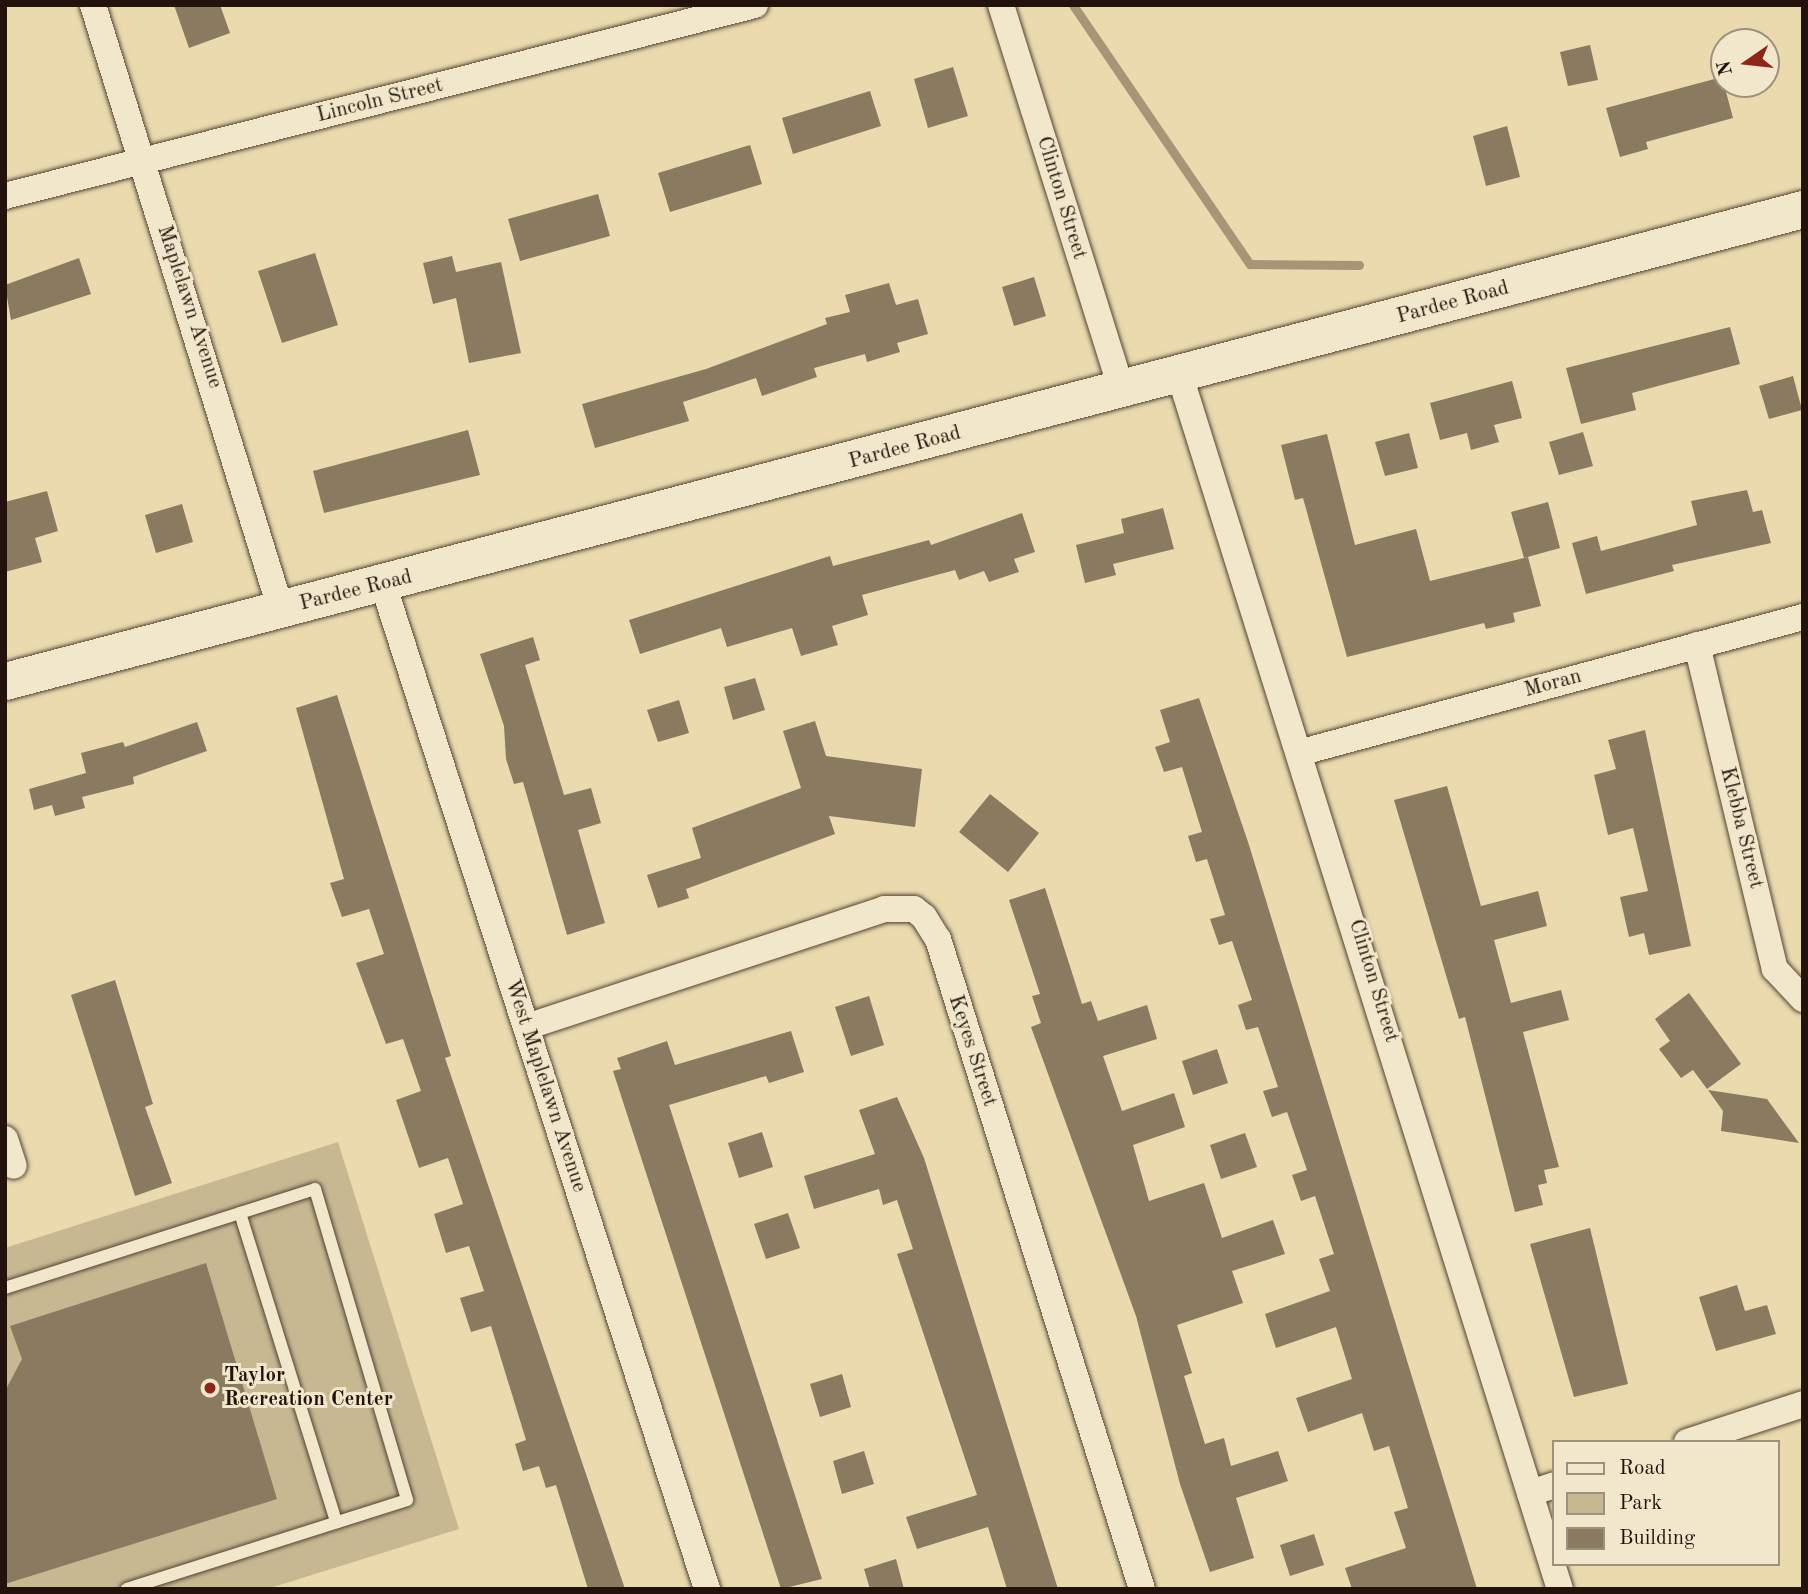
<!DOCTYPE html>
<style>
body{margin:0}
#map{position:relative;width:1808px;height:1594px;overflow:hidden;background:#eadaae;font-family:"Old Standard TT",serif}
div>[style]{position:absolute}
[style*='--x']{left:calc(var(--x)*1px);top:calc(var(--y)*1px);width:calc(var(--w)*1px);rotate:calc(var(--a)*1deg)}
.green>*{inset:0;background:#c8b892}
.stream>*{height:9px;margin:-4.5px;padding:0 4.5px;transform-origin:4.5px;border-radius:4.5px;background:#a69677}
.building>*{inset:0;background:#8a7a60}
.roads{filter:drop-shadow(0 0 2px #544434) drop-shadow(0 0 2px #544434)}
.lane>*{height:12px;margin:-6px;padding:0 6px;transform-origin:6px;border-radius:6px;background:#f1e7ca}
.street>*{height:26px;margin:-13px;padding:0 13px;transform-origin:13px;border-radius:13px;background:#f1e7ca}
.secondary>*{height:37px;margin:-18.5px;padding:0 18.5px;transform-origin:18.5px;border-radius:18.5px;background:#f1e7ca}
.dots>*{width:19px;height:19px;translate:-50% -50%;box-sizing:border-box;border:4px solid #f1e7ca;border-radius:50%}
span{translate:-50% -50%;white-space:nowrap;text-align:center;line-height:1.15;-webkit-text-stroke:6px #f1e7ca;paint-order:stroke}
.street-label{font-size:21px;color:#22120b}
.poi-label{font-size:21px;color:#22120b;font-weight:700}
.left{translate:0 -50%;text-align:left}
.frame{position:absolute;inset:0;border:7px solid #22120b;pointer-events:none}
.legend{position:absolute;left:1552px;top:1440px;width:228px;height:126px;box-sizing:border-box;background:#f1e7ca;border:2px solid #9e927e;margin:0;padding:9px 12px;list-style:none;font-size:21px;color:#22120b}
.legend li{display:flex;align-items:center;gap:14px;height:35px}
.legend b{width:35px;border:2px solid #9e927e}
.north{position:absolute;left:1710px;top:28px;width:70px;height:70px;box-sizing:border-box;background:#f1e7ca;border:2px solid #9e927e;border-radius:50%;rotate:256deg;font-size:19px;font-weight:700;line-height:28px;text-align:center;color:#22120b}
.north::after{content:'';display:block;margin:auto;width:24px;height:32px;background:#8f2418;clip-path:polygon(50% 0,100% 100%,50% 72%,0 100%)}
</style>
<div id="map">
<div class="green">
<i style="clip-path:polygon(338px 1142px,459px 1529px,267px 1589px,5px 1589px,5px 1248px)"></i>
</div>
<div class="stream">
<i style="--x:1073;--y:5;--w:314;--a:55.7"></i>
<i style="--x:1250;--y:264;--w:109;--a:0.5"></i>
</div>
<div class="building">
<i style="clip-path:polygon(174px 5px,220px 5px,230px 33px,189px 48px)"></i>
<i style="clip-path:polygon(1590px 45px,1598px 80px,1568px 86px,1560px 52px)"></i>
<i style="clip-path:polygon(953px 67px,968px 116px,928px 128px,914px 79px)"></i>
<i style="clip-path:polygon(1722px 77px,1733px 118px,1646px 142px,1648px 149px,1620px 157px,1606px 108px)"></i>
<i style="clip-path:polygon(870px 91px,881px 126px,793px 154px,782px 118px)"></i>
<i style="clip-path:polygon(1507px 126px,1520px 177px,1486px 186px,1473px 136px)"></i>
<i style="clip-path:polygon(750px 145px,762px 184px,670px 212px,658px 173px)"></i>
<i style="clip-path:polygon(598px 194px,610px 236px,520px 261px,508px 219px)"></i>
<i style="clip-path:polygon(315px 253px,338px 325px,282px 343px,258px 271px)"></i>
<i style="clip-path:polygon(452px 256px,456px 272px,501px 262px,521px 353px,469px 363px,456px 298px,433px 304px,423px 263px)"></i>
<i style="clip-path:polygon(79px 258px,91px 294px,11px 320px,5px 285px)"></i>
<i style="clip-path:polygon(1034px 277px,1046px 316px,1014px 326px,1002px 287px)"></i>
<i style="clip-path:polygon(889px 283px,896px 305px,918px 299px,928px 334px,897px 343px,900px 352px,867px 362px,865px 354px,814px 368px,817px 377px,762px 396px,756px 378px,683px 402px,689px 421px,595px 448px,582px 404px,706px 369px,827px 324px,825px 318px,850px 312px,845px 295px)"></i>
<i style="clip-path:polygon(1730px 327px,1740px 364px,1632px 393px,1636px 410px,1581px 424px,1566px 368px)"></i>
<i style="clip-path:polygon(1793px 376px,1802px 410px,1769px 419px,1759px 386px)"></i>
<i style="clip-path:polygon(1512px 381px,1522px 418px,1494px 425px,1499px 442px,1471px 450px,1467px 433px,1440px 440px,1430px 403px)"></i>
<i style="clip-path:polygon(468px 430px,480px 475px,324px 513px,313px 471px)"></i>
<i style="clip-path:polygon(1583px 432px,1593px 466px,1559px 475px,1549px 442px)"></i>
<i style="clip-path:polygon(1409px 433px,1418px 468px,1385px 476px,1375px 442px)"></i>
<i style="clip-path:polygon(1327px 434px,1355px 545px,1416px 529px,1430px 581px,1528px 557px,1541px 606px,1513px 613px,1515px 622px,1486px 629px,1484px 623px,1347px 657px,1303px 498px,1295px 500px,1281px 445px)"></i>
<i style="clip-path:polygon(1747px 490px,1753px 512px,1762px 510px,1771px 543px,1672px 565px,1674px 571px,1586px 594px,1572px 543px,1597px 536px,1601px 551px,1697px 525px,1691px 501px)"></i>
<i style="clip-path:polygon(47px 491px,58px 531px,35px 538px,42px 562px,5px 572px,5px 502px)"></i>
<i style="clip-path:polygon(1548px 502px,1560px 548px,1524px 558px,1511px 512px)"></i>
<i style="clip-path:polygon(182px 504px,193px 542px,156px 553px,145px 515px)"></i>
<i style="clip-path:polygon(1163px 508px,1174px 549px,1113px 564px,1116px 575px,1085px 583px,1076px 545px,1124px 533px,1121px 519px)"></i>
<i style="clip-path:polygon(1022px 513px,1035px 552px,1014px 559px,1019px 572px,989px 582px,984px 571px,959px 580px,955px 570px,862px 595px,868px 615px,832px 626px,838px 645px,801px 656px,792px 628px,727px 647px,721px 628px,640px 654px,629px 620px,830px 556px,833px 566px,929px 540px,931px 545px)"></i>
<i style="clip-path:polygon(533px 637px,540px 660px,525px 665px,564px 795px,591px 788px,601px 823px,578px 830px,605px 923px,567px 935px,523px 782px,514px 784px,506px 759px,504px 726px,480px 654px)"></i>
<i style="clip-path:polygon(755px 678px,765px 710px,733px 720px,724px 687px)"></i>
<i style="clip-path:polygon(337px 695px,451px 1056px,445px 1058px,625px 1589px,588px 1589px,556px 1485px,546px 1488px,539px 1466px,523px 1471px,515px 1444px,526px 1440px,491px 1326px,471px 1332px,460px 1298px,484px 1291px,469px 1246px,446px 1253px,434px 1214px,463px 1204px,448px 1158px,419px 1168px,396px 1100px,421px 1091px,403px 1039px,386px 1044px,356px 963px,384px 954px,369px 909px,342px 917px,330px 883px,344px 879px,296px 708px)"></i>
<i style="clip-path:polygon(1199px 698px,1249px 845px,1477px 1589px,1352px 1589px,1345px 1568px,1406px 1548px,1394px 1512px,1408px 1508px,1389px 1446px,1374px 1451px,1362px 1413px,1308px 1432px,1296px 1398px,1352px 1379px,1336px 1327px,1276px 1348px,1265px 1314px,1330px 1291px,1319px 1259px,1334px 1254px,1315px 1196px,1301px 1201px,1292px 1175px,1307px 1170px,1287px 1112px,1272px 1117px,1263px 1091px,1278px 1087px,1258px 1027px,1246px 1030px,1238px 1005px,1252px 1000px,1232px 941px,1219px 945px,1210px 919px,1225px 915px,1207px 859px,1196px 862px,1188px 836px,1202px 832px,1182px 767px,1164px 772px,1155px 747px,1170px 742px,1160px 710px)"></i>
<i style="clip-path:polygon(679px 700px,689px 733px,658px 742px,647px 710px)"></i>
<i style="clip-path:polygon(815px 721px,826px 756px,922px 769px,915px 827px,829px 816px,835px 834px,686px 889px,689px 898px,658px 908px,647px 875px,701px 858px,692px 828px,801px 788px,783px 731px)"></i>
<i style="clip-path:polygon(197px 722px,207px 751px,133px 777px,134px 784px,82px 797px,85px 808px,55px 816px,52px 805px,34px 810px,29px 789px,86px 773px,81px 753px,123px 742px,125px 747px)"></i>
<i style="clip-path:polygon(1645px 730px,1691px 946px,1649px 955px,1644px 933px,1629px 937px,1620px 897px,1648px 891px,1633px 828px,1608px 835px,1594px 775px,1616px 769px,1608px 740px)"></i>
<i style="clip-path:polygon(1447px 786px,1481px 906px,1538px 891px,1547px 926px,1494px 940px,1511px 1003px,1561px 990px,1569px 1020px,1523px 1032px,1559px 1167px,1544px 1170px,1547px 1183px,1538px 1185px,1543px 1205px,1515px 1212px,1465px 1017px,1459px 1019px,1394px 800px)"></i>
<i style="clip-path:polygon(990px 794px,1039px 833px,1008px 872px,959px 832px)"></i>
<i style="clip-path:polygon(1045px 888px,1082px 1004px,1091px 1001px,1098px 1021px,1147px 1005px,1157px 1039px,1103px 1056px,1122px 1111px,1174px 1093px,1185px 1127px,1133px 1145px,1149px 1201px,1204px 1183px,1222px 1238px,1273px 1220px,1285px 1254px,1232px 1271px,1243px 1303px,1177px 1325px,1192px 1373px,1184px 1376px,1205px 1444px,1224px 1438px,1231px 1466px,1278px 1451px,1288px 1481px,1236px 1498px,1254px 1558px,1210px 1572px,1180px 1484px,1136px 1316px,1031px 1027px,1041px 1023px,1032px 996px,1040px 994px,1009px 900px)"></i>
<i style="clip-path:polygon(115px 980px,153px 1104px,145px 1107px,172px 1183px,135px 1196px,71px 995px)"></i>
<i style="clip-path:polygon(1689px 993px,1741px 1064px,1707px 1089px,1693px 1070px,1681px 1078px,1659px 1049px,1670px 1041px,1655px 1019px)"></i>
<i style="clip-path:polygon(869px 996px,884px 1045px,851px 1056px,835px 1007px)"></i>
<i style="clip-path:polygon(791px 1031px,804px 1072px,769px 1083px,766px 1076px,669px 1105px,822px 1579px,781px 1589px,613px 1071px,621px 1069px,617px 1058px,667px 1041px,675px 1065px)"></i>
<i style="clip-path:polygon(1217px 1049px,1228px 1083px,1193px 1095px,1182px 1061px)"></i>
<i style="clip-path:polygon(1708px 1090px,1767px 1099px,1799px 1143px,1721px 1131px,1723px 1111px)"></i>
<i style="clip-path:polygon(897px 1097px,924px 1158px,1058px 1589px,1007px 1589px,988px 1527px,917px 1549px,906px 1517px,977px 1495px,897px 1254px,913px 1249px,897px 1200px,883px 1205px,879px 1189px,814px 1209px,804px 1176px,875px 1154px,859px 1110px)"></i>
<i style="clip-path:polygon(762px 1132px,773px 1167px,739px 1178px,728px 1143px)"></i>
<i style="clip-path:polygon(1245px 1133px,1257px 1167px,1221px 1179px,1210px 1145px)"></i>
<i style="clip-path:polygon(788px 1213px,800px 1248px,766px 1259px,754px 1224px)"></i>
<i style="clip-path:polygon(1590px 1228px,1628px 1384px,1574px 1397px,1530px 1244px)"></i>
<i style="clip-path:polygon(206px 1263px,277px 1499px,5px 1584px,5px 1391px,22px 1359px,10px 1326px)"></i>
<i style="clip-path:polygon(1737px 1285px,1745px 1311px,1767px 1305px,1776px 1334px,1716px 1351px,1699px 1297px)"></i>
<i style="clip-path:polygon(842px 1374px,851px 1407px,820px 1417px,810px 1384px)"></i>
<i style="clip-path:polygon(864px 1451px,874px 1484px,842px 1494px,833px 1461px)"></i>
<i style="clip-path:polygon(1314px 1534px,1324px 1565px,1290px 1576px,1280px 1545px)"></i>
<i style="clip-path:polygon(896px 1559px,904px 1589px,870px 1589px,864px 1569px)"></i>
</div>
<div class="roads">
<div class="lane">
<i style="--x:240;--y:1213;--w:324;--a:72.7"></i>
<i style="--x:5;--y:1288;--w:325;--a:-17.7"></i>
<i style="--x:315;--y:1189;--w:324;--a:73.5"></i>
<i style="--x:407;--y:1500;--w:294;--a:162.4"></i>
</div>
<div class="street">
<i style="--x:93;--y:5;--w:634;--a:72.74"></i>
<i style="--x:1001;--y:5;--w:405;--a:72.6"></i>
<i style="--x:5;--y:196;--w:774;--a:-14.29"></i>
<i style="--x:1180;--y:376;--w:1271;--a:72.61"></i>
<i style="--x:383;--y:584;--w:1056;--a:72.13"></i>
<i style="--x:1697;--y:645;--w:333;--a:76.5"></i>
<i style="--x:1775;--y:969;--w:41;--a:47"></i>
<i style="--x:1302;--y:752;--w:519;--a:-15.08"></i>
<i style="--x:526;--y:1027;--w:377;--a:-18.2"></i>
<i style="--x:884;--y:909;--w:30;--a:0"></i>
<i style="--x:914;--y:909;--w:13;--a:39"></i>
<i style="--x:924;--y:917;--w:26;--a:58"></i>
<i style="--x:938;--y:939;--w:681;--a:72.58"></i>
<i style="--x:5;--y:1139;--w:28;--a:72"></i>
<i style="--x:1687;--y:1442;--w:122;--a:-18.1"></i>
<i style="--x:1530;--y:1493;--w:25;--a:-18"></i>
</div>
<div class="secondary">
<i style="--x:5;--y:681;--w:1859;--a:-14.71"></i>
</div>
</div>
<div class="dots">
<i style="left:210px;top:1388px;background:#8f2418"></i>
</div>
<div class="street-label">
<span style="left:380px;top:101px;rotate:-14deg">Lincoln Street</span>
<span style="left:1061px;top:198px;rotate:73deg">Clinton Street</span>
<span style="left:1453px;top:303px;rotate:-15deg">Pardee Road</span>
<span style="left:189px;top:307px;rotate:72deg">Maplelawn Avenue</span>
<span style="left:905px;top:448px;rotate:-15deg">Pardee Road</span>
<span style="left:356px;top:591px;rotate:-14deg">Pardee Road</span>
<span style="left:1553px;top:684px;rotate:-15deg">Moran</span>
<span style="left:1741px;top:828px;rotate:76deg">Klebba Street</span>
<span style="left:1373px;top:981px;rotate:73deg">Clinton Street</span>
<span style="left:972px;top:1051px;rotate:72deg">Keyes Street</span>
<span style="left:545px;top:1086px;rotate:72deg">West Maplelawn Avenue</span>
</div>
<div class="poi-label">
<span class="left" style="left:224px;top:1388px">Taylor<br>Recreation Center</span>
</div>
<div class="frame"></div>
<ul class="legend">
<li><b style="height:9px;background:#f1e7ca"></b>Road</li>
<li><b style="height:19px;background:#c8b892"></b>Park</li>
<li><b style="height:19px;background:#8a7a60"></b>Building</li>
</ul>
<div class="north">N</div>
</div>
